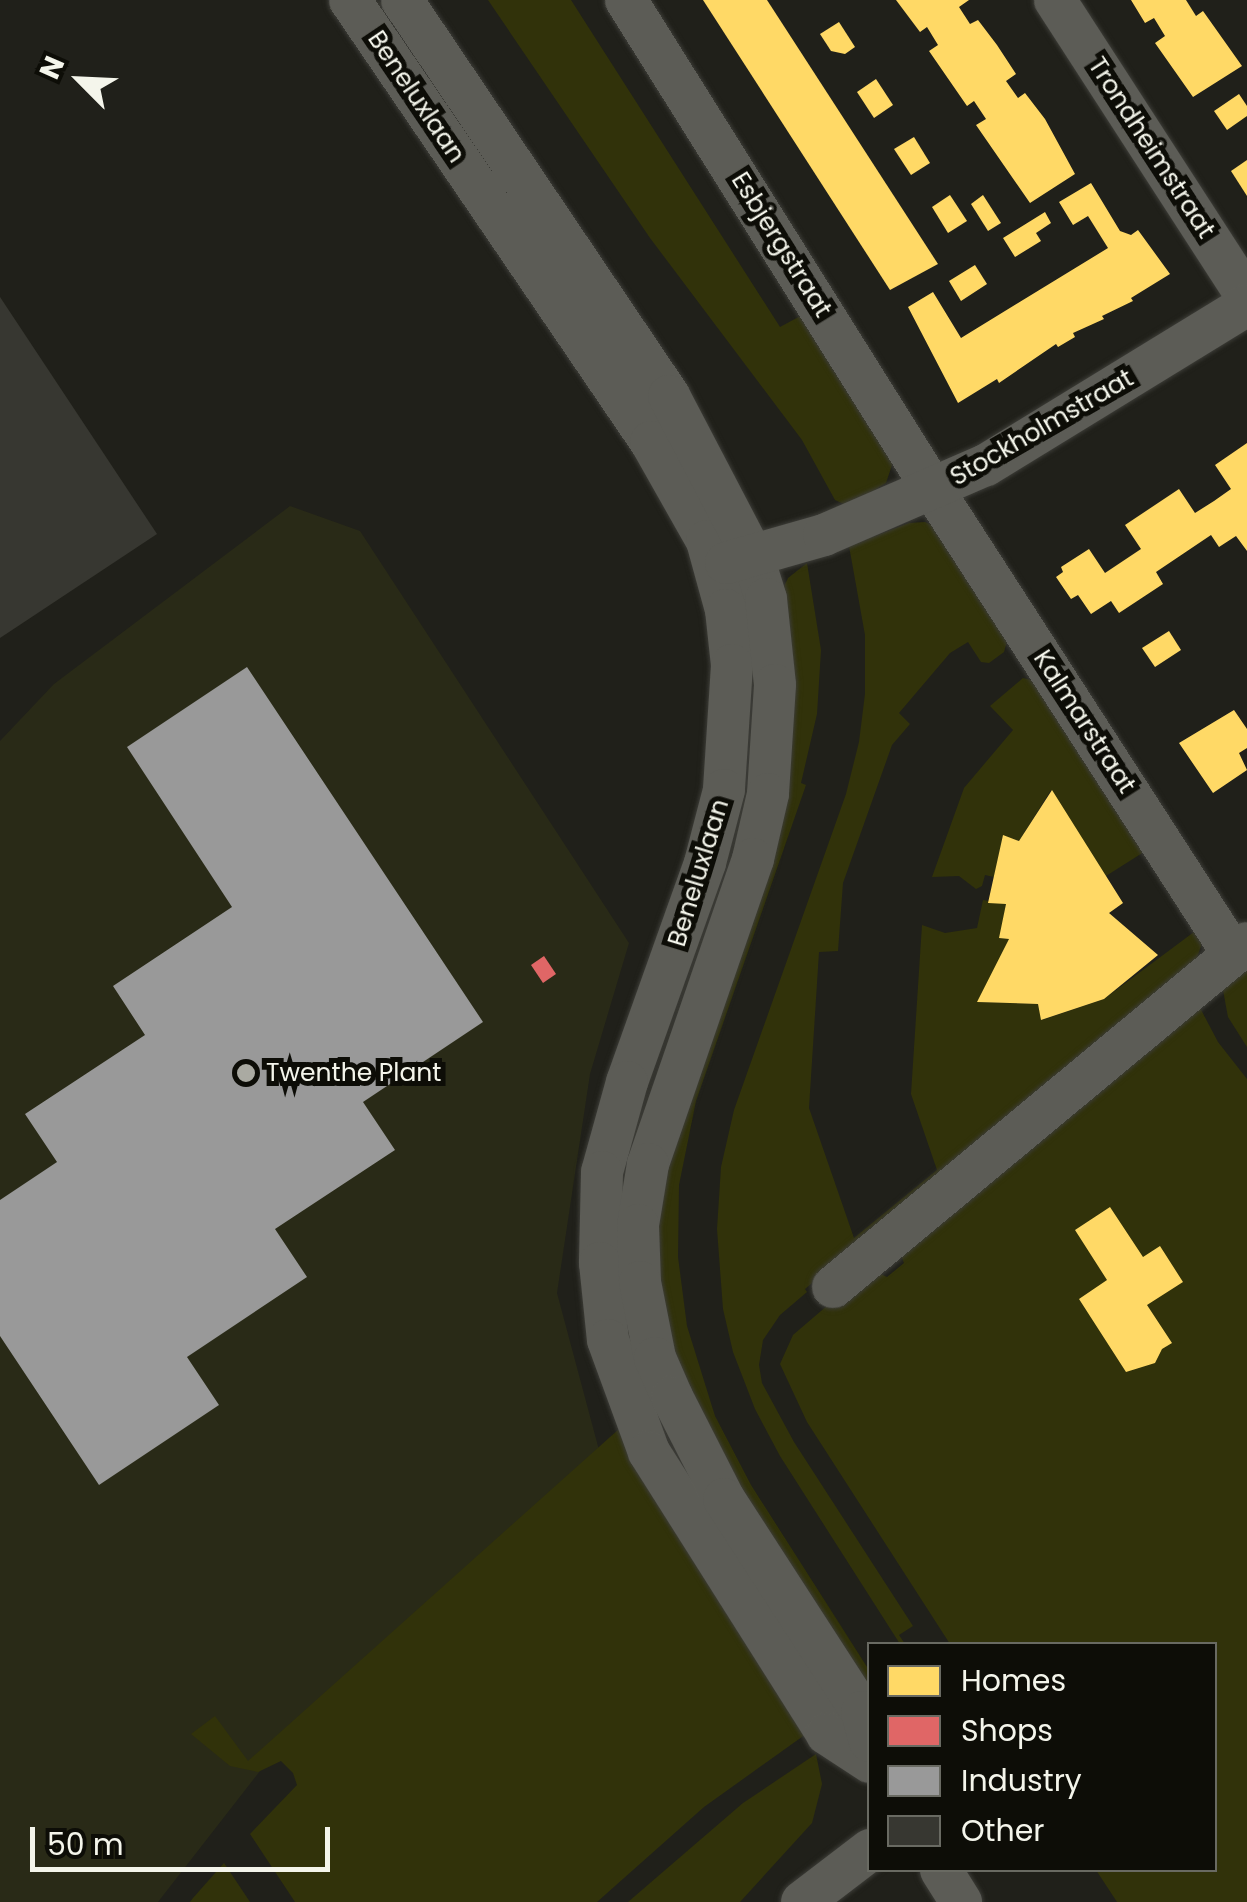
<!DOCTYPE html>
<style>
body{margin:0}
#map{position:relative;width:1247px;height:1902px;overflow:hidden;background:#20201a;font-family:Poppins,sans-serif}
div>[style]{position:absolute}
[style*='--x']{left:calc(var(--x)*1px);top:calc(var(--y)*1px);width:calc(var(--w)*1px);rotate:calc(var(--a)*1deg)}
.built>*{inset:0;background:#292a17}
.green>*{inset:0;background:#31320a}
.homes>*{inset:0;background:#ffd966}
.shops>*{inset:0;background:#e06666}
.industry>*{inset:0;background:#999}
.building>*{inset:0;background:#373731}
.roads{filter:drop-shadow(0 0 2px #3c3c37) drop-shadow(0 0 2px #3c3c37)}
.minor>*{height:42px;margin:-21px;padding:0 21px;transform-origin:21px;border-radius:21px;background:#5c5c56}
.dots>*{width:28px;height:28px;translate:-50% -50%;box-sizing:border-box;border:5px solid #0d0d07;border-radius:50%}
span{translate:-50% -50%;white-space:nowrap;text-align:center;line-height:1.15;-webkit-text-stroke:10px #0d0d07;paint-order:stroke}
.street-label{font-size:25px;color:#f4f5eb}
.poi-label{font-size:25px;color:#f4f5eb}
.left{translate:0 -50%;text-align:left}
.legend{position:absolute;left:867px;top:1642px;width:350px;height:230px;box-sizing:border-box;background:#0d0d07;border:2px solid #696a62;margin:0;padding:12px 18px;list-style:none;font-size:30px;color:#f4f5eb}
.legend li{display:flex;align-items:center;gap:20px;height:50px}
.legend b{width:50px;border:2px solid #696a62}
.north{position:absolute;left:30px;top:30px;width:100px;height:100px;-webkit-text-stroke:8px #0d0d07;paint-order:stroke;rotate:294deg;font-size:28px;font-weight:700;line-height:40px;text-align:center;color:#f4f5eb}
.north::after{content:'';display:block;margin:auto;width:35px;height:45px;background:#f4f5eb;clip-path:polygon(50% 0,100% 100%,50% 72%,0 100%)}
.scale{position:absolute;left:30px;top:1827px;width:300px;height:45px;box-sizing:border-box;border:5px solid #f4f5eb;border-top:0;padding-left:12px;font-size:30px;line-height:35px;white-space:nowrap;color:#f4f5eb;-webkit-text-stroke:8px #0d0d07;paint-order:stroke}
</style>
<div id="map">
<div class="built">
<i style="clip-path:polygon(290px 506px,360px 531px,629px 943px,590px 1074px,557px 1293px,599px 1450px,274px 1753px,158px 1902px,0 1902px,0 741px,54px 684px)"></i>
</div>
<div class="green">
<i style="clip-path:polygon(488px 0,571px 0,780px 327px,806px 313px,893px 462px,886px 483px,848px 506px,835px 500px,802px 440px,650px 238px)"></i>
<i style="clip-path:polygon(925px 522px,934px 526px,1009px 634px,1004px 652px,989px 663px,981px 662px,968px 642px,950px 653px,899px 713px,910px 724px,892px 745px,843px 883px,838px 951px,819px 952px,809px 1108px,854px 1238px,937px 1170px,911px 1094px,922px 925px,945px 933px,977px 928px,983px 900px,1006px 904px,1000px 938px,1009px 939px,978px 1002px,1038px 1004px,1042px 1020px,1104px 999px,1198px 929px,1202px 943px,1197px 958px,805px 1289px,807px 1292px,780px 1315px,763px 1340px,759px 1365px,762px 1383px,794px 1442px,913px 1626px,899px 1635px,905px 1644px,900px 1644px,780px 1456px,755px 1409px,733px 1352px,723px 1309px,717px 1229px,721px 1167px,734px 1110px,846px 794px,859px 742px,865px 694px,865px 635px,849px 546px,909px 523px)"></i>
<i style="clip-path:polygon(807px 563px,821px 650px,817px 714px,801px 783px,806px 785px,696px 1101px,679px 1185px,678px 1257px,687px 1326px,715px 1416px,751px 1485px,869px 1670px,869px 1694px,683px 1409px,651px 1229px,738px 924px,778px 599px,788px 578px)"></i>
<i style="clip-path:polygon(1023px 678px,1039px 682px,1147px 850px,1106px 876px,1051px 790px,1019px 841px,1003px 836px,994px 877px,985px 875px,982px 886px,976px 889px,959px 876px,932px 877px,964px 788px,1013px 730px,990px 706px)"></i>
<i style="clip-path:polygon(1247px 955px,1247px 1047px,1228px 1017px,1223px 990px)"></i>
<i style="clip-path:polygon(1198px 1004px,1218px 1042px,1247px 1079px,1247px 1902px,1117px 1902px,1096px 1870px,1214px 1870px,1214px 1644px,950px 1644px,807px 1422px,780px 1364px,793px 1335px,870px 1269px,887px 1277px,904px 1263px,900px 1253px)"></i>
<i style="clip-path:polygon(619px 1429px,806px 1734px,704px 1807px,597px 1902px,295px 1902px,250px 1834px,297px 1785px,293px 1773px,281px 1761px,258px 1772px,230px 1766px,191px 1734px,215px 1716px,248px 1761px)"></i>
<i style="clip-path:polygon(816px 1754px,822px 1784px,812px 1823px,740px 1902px,628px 1902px,743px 1803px)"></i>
<i style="clip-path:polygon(224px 1863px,250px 1902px,190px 1902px,193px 1898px)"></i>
</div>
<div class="homes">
<i style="clip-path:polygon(703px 0,767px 0,938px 264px,890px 290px)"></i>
<i style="clip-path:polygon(896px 0,969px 0,959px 7px,970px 24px,978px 20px,997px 45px,1016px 74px,1006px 81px,1018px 98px,1025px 93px,1045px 119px,1075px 174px,1030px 203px,976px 125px,986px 119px,974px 101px,967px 106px,929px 51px,938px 45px,927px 27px,920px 32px)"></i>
<i style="clip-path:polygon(1131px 0,1186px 0,1196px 16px,1203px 11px,1242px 66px,1193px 97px,1155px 43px,1165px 36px,1154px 18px,1145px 23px)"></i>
<i style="clip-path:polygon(839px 22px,855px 47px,845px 54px,831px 51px,820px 34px)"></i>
<i style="clip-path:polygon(876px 79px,893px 105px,874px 118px,857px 92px)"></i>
<i style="clip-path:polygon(1239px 94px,1247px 106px,1247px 116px,1227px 130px,1214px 111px)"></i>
<i style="clip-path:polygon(914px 137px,930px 163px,911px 175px,894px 149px)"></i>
<i style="clip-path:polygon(1247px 160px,1247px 196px,1231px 171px)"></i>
<i style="clip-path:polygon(1091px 183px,1120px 231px,1131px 235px,1138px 230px,1170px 274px,1131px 298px,1133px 301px,1102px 316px,1104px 319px,1073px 333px,1075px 337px,1058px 347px,1056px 344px,999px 383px,997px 379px,958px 403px,908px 307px,933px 292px,961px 338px,1108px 248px,1088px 216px,1073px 225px,1059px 202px)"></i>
<i style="clip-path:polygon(950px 195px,967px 221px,948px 233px,932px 207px)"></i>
<i style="clip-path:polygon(983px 195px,1001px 223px,988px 231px,971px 204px)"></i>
<i style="clip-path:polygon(1045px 212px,1051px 223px,1036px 233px,1041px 241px,1015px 257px,1003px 238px)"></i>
<i style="clip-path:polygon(975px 265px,987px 284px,961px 301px,949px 281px)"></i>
<i style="clip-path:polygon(1247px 443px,1247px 551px,1236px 536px,1219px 547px,1211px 535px,1156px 572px,1163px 584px,1119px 613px,1111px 601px,1091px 614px,1078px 595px,1071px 599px,1056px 577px,1063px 572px,1061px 567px,1089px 549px,1105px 573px,1141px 549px,1125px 525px,1179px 489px,1195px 513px,1214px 501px,1231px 489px,1215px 465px)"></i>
<i style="clip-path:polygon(1169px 631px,1181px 650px,1155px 667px,1142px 648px)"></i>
<i style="clip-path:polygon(1234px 710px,1247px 729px,1247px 748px,1239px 753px,1247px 770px,1213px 793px,1179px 743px)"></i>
<i style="clip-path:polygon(1052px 790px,1123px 903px,1109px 913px,1158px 955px,1104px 999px,1041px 1020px,1038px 1004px,977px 1002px,1009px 939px,999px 938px,1006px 904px,988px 903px,1003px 835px,1019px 841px)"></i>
<i style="clip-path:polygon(1110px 1207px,1143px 1257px,1160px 1246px,1183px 1282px,1147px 1305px,1172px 1343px,1162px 1349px,1155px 1363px,1126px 1372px,1079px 1299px,1107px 1280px,1075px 1230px)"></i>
</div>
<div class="shops">
<i style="clip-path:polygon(544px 956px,556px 974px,543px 983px,531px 965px)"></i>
</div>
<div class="industry">
<i style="clip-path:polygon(247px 667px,483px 1022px,363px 1102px,395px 1150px,275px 1229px,307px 1277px,187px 1357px,219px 1405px,99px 1485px,0 1336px,0 1200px,57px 1162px,25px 1114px,145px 1035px,113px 986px,232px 907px,127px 747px)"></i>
</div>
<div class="building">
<i style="clip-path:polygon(0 297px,157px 534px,0 638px)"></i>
</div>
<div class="roads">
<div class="minor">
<i style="--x:350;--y:0;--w:535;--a:55.75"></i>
<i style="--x:651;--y:442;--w:114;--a:60.5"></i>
<i style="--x:707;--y:541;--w:72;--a:74.6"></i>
<i style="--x:726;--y:610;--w:55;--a:83.8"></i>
<i style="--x:732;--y:665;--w:125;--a:93.7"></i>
<i style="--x:724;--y:790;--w:75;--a:104.6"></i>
<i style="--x:705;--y:863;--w:232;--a:109.6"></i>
<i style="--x:627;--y:1082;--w:93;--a:105.5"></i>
<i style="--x:602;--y:1172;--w:91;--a:91.3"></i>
<i style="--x:600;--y:1263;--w:77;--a:84.1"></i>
<i style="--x:608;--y:1340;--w:119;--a:69.9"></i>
<i style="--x:649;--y:1452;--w:333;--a:57.7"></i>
<i style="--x:827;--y:1734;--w:51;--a:33.1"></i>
<i style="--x:402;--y:0;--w:478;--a:56"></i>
<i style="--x:669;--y:396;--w:182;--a:62.4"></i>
<i style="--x:753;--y:557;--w:44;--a:72.8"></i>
<i style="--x:766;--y:599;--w:86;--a:84"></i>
<i style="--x:775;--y:685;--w:109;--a:93.7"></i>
<i style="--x:768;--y:794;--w:67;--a:103"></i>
<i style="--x:753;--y:859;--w:323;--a:109"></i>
<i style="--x:648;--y:1164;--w:62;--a:99.3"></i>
<i style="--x:638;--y:1225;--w:57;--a:88"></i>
<i style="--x:640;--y:1282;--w:77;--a:78.8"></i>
<i style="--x:655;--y:1358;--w:43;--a:66.4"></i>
<i style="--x:672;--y:1397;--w:114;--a:63"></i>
<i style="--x:724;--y:1499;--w:254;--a:57.1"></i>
<i style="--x:862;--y:1712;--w:30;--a:75"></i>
<i style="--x:626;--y:0;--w:580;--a:57.9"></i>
<i style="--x:934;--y:491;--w:551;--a:57.15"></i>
<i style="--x:1055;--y:0;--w:354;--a:57.1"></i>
<i style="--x:726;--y:563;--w:102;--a:-15.9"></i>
<i style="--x:824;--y:535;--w:176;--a:-23.4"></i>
<i style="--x:986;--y:465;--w:306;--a:-31.5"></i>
<i style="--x:833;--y:1287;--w:538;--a:-39.72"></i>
<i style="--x:941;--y:1870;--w:38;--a:58"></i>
<i style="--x:802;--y:1902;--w:86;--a:-37.4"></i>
</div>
</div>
<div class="dots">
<i style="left:246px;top:1073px;background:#aaaaa2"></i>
</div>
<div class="street-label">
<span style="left:416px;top:97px;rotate:56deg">Beneluxlaan</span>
<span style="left:1151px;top:148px;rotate:57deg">Trondheimstraat</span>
<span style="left:781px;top:245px;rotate:58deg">Esbjergstraat</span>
<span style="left:1042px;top:428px;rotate:-30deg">Stockholmstraat</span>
<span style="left:1084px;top:722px;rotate:57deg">Kalmarstraat</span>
<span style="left:699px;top:873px;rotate:-73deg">Beneluxlaan</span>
</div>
<div class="poi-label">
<span class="left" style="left:266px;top:1073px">Twenthe Plant</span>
</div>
<ul class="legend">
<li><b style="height:28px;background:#ffd966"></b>Homes</li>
<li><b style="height:28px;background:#e06666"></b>Shops</li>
<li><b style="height:28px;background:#999"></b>Industry</li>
<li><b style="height:28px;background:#373731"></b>Other</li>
</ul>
<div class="north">N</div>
<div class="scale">50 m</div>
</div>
